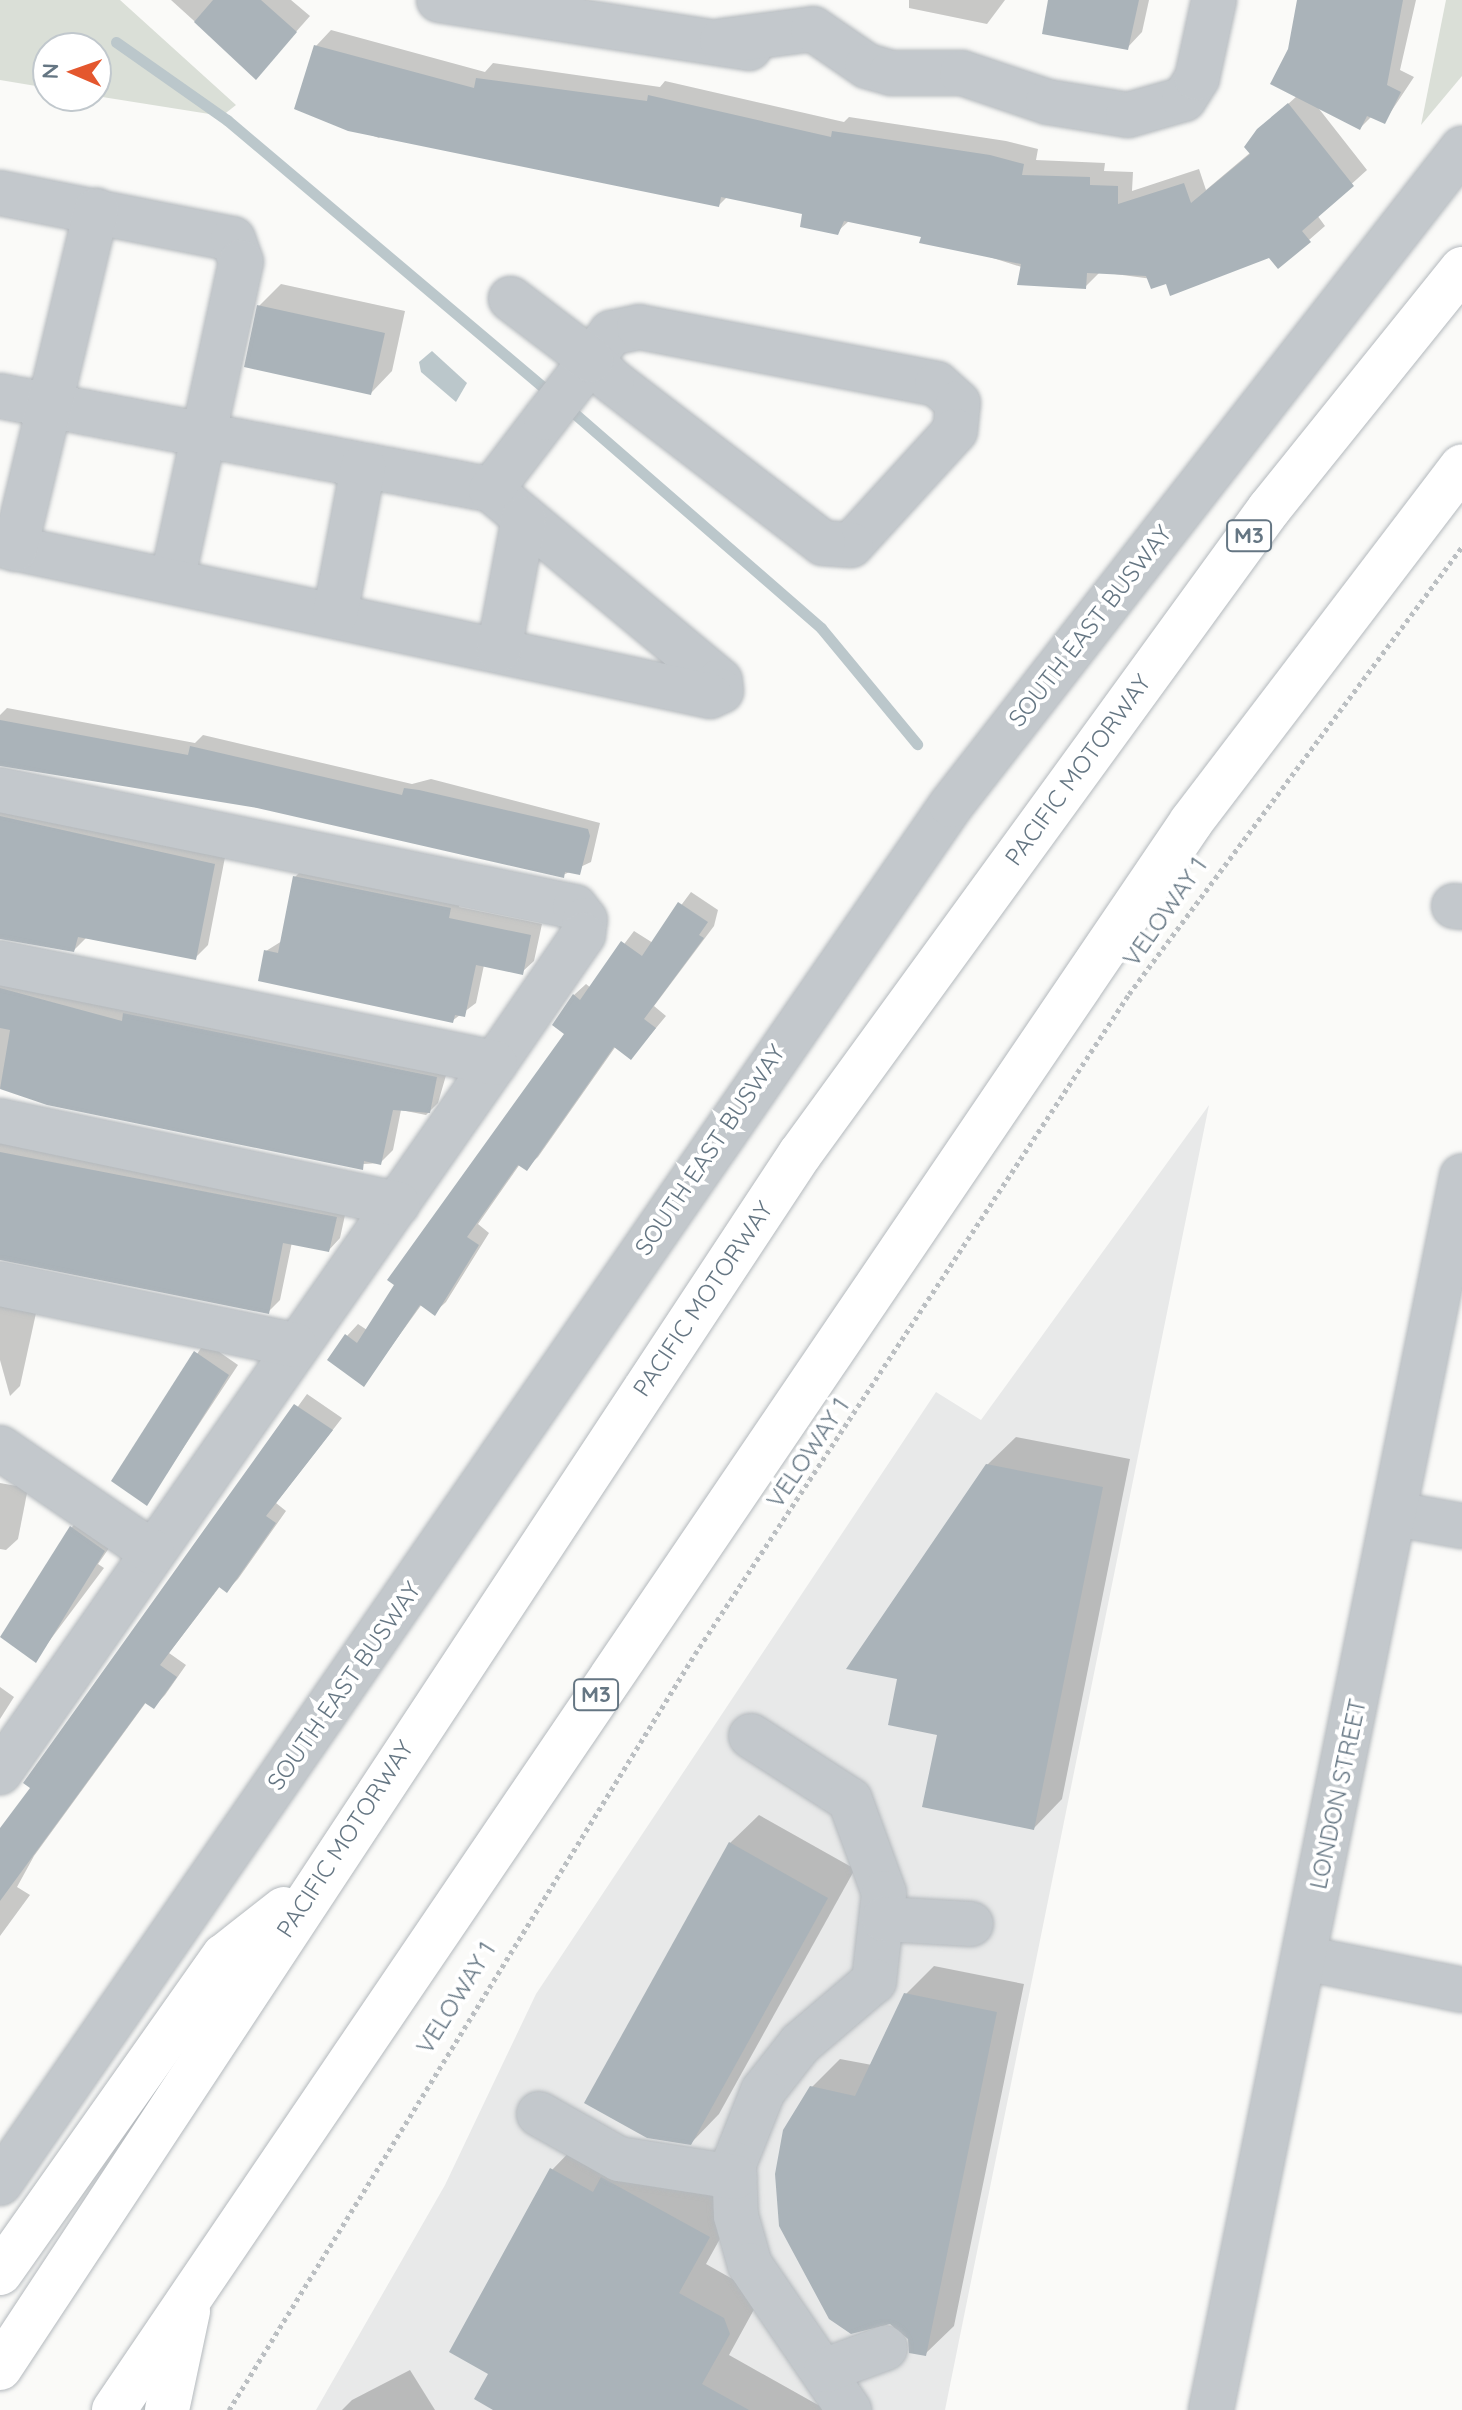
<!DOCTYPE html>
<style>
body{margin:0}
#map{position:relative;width:1462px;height:2410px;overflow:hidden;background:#fafaf8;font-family:Quicksand,sans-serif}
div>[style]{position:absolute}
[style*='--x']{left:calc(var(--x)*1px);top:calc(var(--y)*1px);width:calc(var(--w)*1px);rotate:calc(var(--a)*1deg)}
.built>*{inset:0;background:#e8e9e9}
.green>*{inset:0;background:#dadfd7}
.water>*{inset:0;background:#bbc7cb}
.shadow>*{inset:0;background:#0003}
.stream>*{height:11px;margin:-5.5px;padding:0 5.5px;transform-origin:5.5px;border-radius:5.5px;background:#bbc7cb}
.building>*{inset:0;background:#aab3b9}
.path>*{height:5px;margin-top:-2.5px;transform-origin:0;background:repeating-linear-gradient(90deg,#bbbfc2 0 4px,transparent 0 8px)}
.roads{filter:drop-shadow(0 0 2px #b4b9bd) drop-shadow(0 0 2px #b4b9bd)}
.minor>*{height:44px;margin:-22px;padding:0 22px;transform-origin:22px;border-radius:22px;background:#c3c8cc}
.highway>*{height:44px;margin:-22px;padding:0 22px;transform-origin:22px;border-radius:22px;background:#fff}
span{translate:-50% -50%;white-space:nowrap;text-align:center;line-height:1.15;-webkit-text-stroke:8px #fff;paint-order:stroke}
.shield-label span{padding:2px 6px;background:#fff;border:2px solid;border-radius:6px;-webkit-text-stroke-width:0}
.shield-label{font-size:22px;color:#657683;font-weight:700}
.street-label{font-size:24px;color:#657683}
.north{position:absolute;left:32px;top:32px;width:80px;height:80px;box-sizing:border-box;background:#fff;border:2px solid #c1c8cd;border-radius:50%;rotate:272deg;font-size:22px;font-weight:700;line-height:32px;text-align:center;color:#657683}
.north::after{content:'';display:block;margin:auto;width:28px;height:36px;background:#e4572e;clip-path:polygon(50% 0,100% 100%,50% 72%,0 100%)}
</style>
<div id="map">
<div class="built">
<i style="clip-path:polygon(1209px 1105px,945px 2410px,316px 2410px,445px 2185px,536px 1994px,936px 1392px,981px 1420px)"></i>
</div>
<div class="green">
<i style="clip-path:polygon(0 0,120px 0,236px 105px,222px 116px,96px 96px,96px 48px,48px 48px,48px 88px,0 80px)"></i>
<i style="clip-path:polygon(1446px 0,1462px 0,1462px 76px,1421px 125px)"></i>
</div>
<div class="water">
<i style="clip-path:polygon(432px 351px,467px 383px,456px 402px,421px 372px,419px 362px)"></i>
</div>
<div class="shadow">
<i style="clip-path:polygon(171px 0,291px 0,310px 16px,256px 77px)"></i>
<i style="clip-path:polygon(909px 0,1005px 0,987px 24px,909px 8px)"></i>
<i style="clip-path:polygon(1050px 0,1149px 0,1142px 32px,1127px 48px)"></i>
<i style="clip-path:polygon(1299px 0,1416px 0,1400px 70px,1414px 77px,1384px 122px,1372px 116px,1360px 128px,1316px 105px,1367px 170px,1317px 215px,1325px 226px,1278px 267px,1270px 256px,1167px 281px,1100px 272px,1085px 287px,923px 236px,850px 220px,837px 232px,805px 213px,728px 196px,719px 205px,384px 133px,379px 138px,297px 108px,316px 46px,331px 30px,485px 72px,493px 63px,660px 87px,665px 81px,844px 122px,849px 117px,1006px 141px,1038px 149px,1036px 160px,1105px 163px,1104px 171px,1133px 172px,1132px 191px,1199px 169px,1206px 190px,1251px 152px,1259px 130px,1297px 96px,1290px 49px)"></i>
<i style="clip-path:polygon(281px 284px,405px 311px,392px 371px,371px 393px,259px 306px)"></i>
<i style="clip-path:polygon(7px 708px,195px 743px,203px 735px,412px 784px,431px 779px,600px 823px,591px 862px,563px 875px,304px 815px,0 760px,0 715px)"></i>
<i style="clip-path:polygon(0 811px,226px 852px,208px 945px,195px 958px,86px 938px,74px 950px,0 938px)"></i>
<i style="clip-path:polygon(306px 866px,461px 897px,459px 907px,542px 924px,534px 961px,522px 972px,484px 965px,476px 1003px,452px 1021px,266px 951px,282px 941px,295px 877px)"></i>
<i style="clip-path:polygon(691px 892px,718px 910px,714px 926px,654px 1006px,666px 1016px,631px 1058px,616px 1046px,538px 1157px,526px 1168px,520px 1164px,478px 1224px,489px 1233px,446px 1302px,434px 1313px,422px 1304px,364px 1384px,347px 1336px,358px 1324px,367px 1330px,567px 1034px,554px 1024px,574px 995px,586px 984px,591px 988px,634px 931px,653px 943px)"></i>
<i style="clip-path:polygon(0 969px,449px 1065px,438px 1103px,426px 1115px,401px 1110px,393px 1150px,380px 1163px,348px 1165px,48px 1103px,0 1088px)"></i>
<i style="clip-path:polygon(0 1138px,347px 1206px,340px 1238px,329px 1250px,292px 1242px,280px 1300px,268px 1312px,0 1259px)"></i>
<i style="clip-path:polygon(0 1293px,38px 1304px,20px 1386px,10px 1396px,0 1360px)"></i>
<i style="clip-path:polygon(205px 1342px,238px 1365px,147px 1503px,114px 1480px)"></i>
<i style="clip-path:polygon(307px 1394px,342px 1418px,276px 1503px,286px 1511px,238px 1579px,227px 1590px,221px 1585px,169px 1653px,186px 1665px,165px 1695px,154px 1706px,147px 1701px,34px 1856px,17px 1887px,30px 1895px,0 1936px,0 1832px,33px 1788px,26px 1783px)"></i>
<i style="clip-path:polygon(1016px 1437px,1130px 1459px,1062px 1799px,1034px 1828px,939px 1733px,899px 1678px,987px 1465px)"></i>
<i style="clip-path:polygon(0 1483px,28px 1488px,18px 1539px,6px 1550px,0 1549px)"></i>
<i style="clip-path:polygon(84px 1515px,116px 1538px,98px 1564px,104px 1568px,35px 1660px,72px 1527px)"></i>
<i style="clip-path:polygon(0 1687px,14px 1697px,0 1719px)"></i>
<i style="clip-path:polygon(759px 1815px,855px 1869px,719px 2114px,691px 2143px,730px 1843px)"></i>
<i style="clip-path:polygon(934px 1966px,1024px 1984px,954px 2326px,925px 2354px,910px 2338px,812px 2087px,840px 2059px,872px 2065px,906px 1994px)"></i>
<i style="clip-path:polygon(580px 2141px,631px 2151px,737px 2208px,706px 2264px,752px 2290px,757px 2304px,729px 2355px,827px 2410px,497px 2410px,490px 2373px,552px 2170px)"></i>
<i style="clip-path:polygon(410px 2370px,435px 2410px,342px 2410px,352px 2400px)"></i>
</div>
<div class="stream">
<i style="--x:116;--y:42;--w:136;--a:35.1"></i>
<i style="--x:227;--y:120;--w:428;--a:40.2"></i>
<i style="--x:567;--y:407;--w:337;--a:41"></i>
<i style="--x:821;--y:628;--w:151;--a:50.4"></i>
</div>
<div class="building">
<i style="clip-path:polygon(213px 0,261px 0,297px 32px,256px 80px,194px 22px)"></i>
<i style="clip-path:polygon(1048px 0,1139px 0,1128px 50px,1042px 34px)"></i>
<i style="clip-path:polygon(1297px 0,1403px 0,1387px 85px,1401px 92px,1385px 124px,1367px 116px,1360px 130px,1270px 84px,1288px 49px)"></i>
<i style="clip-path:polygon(314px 45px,474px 88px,476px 78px,647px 101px,648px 95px,831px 137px,832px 131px,990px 155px,1024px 164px,1022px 175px,1090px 177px,1090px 185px,1118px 186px,1118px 204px,1184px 183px,1191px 203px,1250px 154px,1244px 147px,1257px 129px,1288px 103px,1354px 186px,1302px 231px,1311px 242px,1278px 269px,1269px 258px,1170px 296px,1166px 284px,1151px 289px,1146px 276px,1087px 273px,1086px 289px,1017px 285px,1021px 264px,919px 243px,921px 237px,844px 221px,838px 235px,800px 227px,802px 214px,721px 197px,719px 207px,348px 131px,294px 109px)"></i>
<i style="clip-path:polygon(257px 305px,385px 333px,371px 395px,244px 367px)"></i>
<i style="clip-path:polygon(0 720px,188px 755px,190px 746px,402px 795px,404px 788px,419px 790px,588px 829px,590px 836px,580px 875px,565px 872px,564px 878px,257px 808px,0 766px)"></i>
<i style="clip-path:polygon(0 816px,215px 864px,196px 960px,78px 937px,74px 952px,0 939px)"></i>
<i style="clip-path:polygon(293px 876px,451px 908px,449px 918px,531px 935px,523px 975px,476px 965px,465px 1017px,455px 1015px,453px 1023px,258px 981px,264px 950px,278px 953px)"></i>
<i style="clip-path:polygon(678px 902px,708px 922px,699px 935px,704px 938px,644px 1019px,656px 1028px,631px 1060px,614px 1047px,527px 1171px,518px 1165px,467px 1237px,479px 1245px,435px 1316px,420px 1305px,364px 1387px,327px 1360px,345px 1334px,357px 1343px,394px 1285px,387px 1280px,564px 1034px,552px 1025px,573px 994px,580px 1000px,621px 941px,642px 956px)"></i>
<i style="clip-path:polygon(0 988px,122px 1021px,123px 1013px,437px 1077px,430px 1113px,393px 1110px,381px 1165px,364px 1161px,363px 1170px,47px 1105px,0 1089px,10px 1030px,0 1028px)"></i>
<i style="clip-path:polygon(0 1152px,337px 1217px,329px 1252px,283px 1243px,269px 1314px,0 1260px)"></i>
<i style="clip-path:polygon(194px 1351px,229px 1375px,147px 1506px,111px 1481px)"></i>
<i style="clip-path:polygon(294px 1404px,333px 1430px,266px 1516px,276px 1523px,227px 1593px,219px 1587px,160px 1665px,177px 1677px,154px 1709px,145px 1703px,0 1901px,0 1828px,30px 1788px,23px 1783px)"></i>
<i style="clip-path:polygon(986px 1464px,1103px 1487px,1034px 1830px,922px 1807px,937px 1735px,888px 1725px,897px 1679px,846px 1669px)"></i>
<i style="clip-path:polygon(70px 1526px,105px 1551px,36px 1663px,0 1637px)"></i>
<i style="clip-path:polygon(729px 1842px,828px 1898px,691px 2145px,647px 2138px,584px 2103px)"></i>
<i style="clip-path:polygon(904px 1993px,997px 2012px,926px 2356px,909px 2353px,908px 2339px,890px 2324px,851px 2334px,829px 2319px,779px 2226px,775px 2174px,783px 2130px,810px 2086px,855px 2096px)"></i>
<i style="clip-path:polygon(550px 2168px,593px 2192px,601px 2177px,710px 2237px,679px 2293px,724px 2318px,730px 2334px,702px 2384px,749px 2410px,493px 2410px,474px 2399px,488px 2374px,449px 2352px)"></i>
</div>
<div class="path">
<i style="--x:229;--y:2410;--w:888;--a:-58.35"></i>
<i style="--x:695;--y:1654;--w:790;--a:-56.67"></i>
<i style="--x:1129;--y:994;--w:557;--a:-53.32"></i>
</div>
<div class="roads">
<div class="minor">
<i style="--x:439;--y:0;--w:314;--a:8.8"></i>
<i style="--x:722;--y:41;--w:92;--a:-7.5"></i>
<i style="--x:813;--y:29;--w:65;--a:34.4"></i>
<i style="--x:867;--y:66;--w:25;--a:16"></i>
<i style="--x:891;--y:73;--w:71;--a:0"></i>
<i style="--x:962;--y:73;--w:91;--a:18.6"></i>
<i style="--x:1048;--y:102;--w:81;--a:9.2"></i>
<i style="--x:1128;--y:115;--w:58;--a:-15.9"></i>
<i style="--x:1184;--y:99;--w:25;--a:-58"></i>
<i style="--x:1197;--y:78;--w:80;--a:-77.7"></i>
<i style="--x:0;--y:193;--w:237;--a:11.2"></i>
<i style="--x:233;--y:239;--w:24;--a:71"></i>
<i style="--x:241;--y:262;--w:326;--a:102.2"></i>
<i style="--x:0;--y:396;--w:500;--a:10.8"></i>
<i style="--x:491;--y:490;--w:298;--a:39.8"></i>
<i style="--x:720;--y:681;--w:10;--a:84"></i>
<i style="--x:721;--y:691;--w:12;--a:156"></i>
<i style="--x:710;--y:696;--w:726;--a:-167.99"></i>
<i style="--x:491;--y:490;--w:91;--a:-52.6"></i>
<i style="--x:546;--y:418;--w:73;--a:-52.2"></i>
<i style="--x:591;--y:360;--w:34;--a:-53"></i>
<i style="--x:611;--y:333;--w:29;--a:-12"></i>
<i style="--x:639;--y:327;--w:303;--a:10.8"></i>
<i style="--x:937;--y:384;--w:28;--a:42"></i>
<i style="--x:958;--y:403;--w:28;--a:96"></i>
<i style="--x:955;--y:431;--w:154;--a:132.4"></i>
<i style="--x:851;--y:545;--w:28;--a:-176"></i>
<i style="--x:823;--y:543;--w:266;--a:-142.5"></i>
<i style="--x:612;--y:381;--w:30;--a:-135"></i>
<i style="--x:591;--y:360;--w:101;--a:-142.7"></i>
<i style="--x:15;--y:549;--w:348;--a:-76.5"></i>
<i style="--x:335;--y:615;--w:151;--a:-79.3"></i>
<i style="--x:499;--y:650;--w:134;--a:-79.3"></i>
<i style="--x:0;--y:790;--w:587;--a:11.5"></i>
<i style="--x:575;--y:907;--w:16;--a:52"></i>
<i style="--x:585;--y:920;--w:15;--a:98"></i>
<i style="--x:583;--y:935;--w:155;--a:124.5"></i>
<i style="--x:495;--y:1063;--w:865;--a:124.92"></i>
<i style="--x:1454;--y:906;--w:8;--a:7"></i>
<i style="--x:0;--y:963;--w:505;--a:11.42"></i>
<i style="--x:0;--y:1121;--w:406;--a:11.8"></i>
<i style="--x:0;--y:1284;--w:301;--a:11.7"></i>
<i style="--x:0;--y:1448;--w:184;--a:34.4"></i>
<i style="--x:1396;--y:1514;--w:67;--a:10.3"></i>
<i style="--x:751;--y:1736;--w:118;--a:32.9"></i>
<i style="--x:850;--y:1800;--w:99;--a:69.9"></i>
<i style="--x:884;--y:1893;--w:89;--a:96.5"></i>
<i style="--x:874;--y:1981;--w:97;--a:139.6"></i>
<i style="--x:800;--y:2044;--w:60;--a:128.2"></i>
<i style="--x:763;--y:2091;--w:79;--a:111.7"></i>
<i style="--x:734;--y:2164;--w:52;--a:87.8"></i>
<i style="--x:736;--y:2216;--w:51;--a:74.1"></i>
<i style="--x:750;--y:2265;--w:176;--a:55.7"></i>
<i style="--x:884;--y:1919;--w:87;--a:3.3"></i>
<i style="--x:1304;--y:1958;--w:161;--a:11.4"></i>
<i style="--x:539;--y:2114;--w:92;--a:29.4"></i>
<i style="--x:619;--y:2159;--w:117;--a:8.8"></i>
<i style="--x:0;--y:2183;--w:1674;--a:-55.39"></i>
<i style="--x:951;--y:805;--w:832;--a:-52.08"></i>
<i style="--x:826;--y:2370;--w:63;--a:-20.4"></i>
<i style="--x:1211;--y:2410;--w:1259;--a:-78.5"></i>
</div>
<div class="highway">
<i style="--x:0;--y:2273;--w:388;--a:-54.8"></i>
<i style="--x:224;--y:1956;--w:76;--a:-38.1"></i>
<i style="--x:0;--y:2368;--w:1454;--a:-56.62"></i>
<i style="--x:800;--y:1154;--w:797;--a:-53.98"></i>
<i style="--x:1269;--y:509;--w:308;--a:-51.2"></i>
<i style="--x:114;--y:2410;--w:1919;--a:-55.85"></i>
<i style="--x:1191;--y:822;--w:447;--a:-52.7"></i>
<i style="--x:167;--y:2410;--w:101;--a:-78"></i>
</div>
</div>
<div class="shield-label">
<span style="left:1249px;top:536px">M3</span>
<span style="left:596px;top:1695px">M3</span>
</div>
<div class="street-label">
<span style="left:1090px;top:626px;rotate:-52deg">SOUTH EAST BUSWAY</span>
<span style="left:1078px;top:770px;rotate:-54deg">PACIFIC MOTORWAY</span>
<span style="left:1165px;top:912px;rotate:-55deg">VELOWAY 1</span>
<span style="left:710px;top:1150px;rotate:-56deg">SOUTH EAST BUSWAY</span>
<span style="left:703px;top:1299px;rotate:-56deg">PACIFIC MOTORWAY</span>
<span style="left:808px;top:1453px;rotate:-56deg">VELOWAY 1</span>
<span style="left:344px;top:1686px;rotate:-55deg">SOUTH EAST BUSWAY</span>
<span style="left:1338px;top:1794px;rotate:-78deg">LONDON STREET</span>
<span style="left:345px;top:1839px;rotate:-57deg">PACIFIC MOTORWAY</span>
<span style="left:456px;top:1998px;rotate:-58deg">VELOWAY 1</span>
</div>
<div class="north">N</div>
</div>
